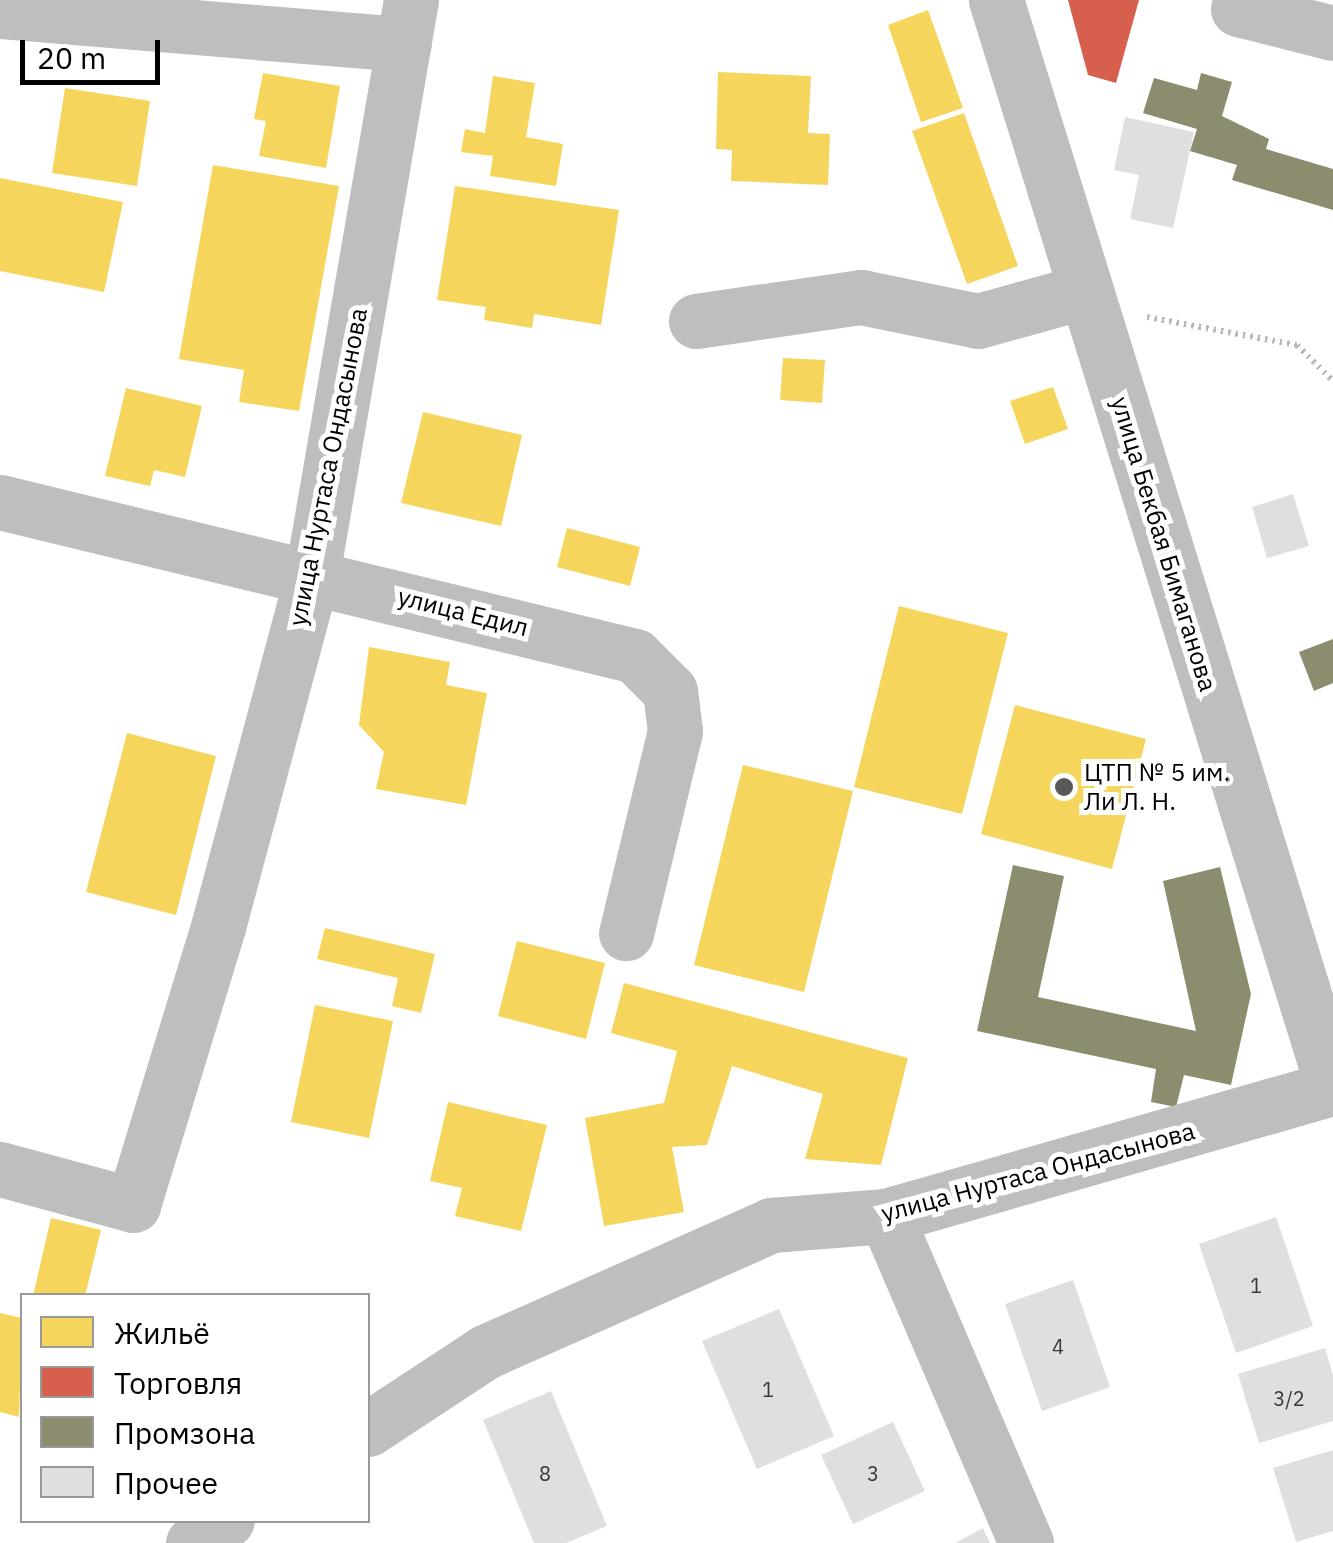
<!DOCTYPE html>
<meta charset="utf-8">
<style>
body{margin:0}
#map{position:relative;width:1333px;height:1543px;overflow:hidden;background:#fff;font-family:"IBM Plex Sans",sans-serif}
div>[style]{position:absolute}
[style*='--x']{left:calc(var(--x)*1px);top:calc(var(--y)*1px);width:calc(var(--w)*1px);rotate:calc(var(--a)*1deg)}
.homes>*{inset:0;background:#f6d55c}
.shops>*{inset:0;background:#d6604d}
.industry>*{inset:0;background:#8c8c6e}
.building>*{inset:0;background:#dfdfdf}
.path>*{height:6px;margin-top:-3px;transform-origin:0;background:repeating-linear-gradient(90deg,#b9b9b9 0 2.5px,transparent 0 7.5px)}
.minor>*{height:55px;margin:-27.5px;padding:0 27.5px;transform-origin:27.5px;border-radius:27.5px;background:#bebebe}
.dots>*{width:28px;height:28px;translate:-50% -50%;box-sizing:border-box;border:5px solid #fff;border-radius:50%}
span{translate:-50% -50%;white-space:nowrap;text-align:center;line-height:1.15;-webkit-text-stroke:10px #fff;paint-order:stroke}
.number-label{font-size:20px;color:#383838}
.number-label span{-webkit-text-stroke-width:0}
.street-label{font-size:25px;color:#000}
.poi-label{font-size:25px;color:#000}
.left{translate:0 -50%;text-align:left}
.legend{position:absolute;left:20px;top:1293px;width:350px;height:230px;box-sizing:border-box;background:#fff;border:2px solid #999;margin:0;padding:12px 18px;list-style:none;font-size:30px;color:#000}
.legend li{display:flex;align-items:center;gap:20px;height:50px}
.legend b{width:50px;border:2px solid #999}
.scale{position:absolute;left:20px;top:40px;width:140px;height:45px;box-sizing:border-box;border:5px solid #000;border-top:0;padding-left:12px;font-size:30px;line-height:35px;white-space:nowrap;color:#000;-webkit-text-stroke:8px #fff;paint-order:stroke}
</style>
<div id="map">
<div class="homes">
<i style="clip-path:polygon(928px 10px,963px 108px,921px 122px,888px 25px)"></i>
<i style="clip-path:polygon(718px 72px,811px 76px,808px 133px,830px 134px,828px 185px,731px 181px,732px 150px,716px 149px)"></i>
<i style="clip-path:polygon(263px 73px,340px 86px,326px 168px,259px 156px,266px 121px,254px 119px)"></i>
<i style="clip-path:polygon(493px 76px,535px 83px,526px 137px,563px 144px,556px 186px,490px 176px,493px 156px,461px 152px,465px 129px,485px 133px)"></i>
<i style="clip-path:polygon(65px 88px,150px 101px,137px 186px,52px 173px)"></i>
<i style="clip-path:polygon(964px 113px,1018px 266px,967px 284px,912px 131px)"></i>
<i style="clip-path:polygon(213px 165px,339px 186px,299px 411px,239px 402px,244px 370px,179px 359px)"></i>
<i style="clip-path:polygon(0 178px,123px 202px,104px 292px,0 271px)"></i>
<i style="clip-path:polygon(455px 186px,619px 210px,601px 325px,534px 314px,532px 328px,484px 320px,486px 307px,437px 300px)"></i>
<i style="clip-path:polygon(783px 358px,825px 360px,822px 403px,780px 400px)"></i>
<i style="clip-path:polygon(1053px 387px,1068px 429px,1025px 444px,1010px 401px)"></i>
<i style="clip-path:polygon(126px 388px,202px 406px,185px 477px,154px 470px,150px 486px,105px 476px)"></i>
<i style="clip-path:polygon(423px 412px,522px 435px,501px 526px,401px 503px)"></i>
<i style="clip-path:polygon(567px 528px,640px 547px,630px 586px,557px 567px)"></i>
<i style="clip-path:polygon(899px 606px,1008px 633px,962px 814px,854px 787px)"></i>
<i style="clip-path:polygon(369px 647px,450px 662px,446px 685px,487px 693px,466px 805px,376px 789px,384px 752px,359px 725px)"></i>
<i style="clip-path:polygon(1015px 705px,1146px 739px,1112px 869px,981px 834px)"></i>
<i style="clip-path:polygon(127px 733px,216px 756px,176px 915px,86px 892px)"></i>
<i style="clip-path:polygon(743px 765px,853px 791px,804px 992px,694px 965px)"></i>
<i style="clip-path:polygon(325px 928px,435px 954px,421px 1013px,392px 1006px,398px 978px,317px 959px)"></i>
<i style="clip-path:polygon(517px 941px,605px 963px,586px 1039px,498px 1016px)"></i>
<i style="clip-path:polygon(624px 983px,908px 1058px,881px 1165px,805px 1159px,823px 1094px,732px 1066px,707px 1145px,672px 1147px,684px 1212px,604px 1226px,585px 1118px,664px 1103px,677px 1051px,611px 1033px)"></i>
<i style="clip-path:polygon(315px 1005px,393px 1021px,369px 1138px,291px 1122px)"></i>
<i style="clip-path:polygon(448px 1102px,547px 1125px,521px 1231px,455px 1216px,462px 1188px,430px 1181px)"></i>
<i style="clip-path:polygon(51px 1218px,101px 1230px,85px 1296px,33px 1296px)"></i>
<i style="clip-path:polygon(0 1313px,22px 1318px,19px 1417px,0 1412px)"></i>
</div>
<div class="shops">
<i style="clip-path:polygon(1068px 0,1139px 0,1116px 83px,1088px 75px)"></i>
</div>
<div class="industry">
<i style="clip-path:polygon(1201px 73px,1232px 82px,1222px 116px,1269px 139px,1266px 149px,1333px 169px,1333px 210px,1232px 180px,1237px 165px,1190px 151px,1197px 129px,1143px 113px,1154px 78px,1197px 90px)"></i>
<i style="clip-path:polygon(1333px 639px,1333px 683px,1314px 691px,1299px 652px)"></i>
<i style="clip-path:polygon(1013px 865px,1064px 876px,1038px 997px,1196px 1031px,1163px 881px,1220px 867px,1251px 994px,1231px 1085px,1184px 1075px,1176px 1107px,1151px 1102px,1156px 1069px,977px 1031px)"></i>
</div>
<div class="building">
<i style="clip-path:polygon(1125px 117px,1194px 132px,1173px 228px,1130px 219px,1139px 175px,1114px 170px)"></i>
<i style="clip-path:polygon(1293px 494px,1309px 546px,1267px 558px,1252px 507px)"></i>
<i style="clip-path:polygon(1276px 1217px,1313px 1326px,1236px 1353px,1199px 1244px)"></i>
<i style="clip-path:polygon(1073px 1280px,1110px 1387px,1042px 1411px,1005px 1304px)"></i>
<i style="clip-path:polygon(779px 1309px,834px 1436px,757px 1469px,702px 1341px)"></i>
<i style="clip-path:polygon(1325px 1348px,1333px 1375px,1333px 1421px,1259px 1443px,1238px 1374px)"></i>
<i style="clip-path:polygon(551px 1391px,607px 1526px,566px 1543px,534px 1543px,483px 1420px)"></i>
<i style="clip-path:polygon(893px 1422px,925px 1491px,853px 1524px,821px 1455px)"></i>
<i style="clip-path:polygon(1333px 1450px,1333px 1531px,1296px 1542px,1273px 1468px)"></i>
<i style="clip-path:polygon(983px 1528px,990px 1543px,955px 1543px)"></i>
</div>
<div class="path">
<i style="--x:1147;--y:317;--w:153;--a:10.6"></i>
<i style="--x:1297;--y:345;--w:51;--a:45"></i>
</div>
<div class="minor">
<i style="--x:996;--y:0;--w:1139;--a:72.79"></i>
<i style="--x:1238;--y:9;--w:98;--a:14.2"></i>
<i style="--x:0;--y:11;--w:405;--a:4.7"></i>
<i style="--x:696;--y:321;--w:167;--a:-8.3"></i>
<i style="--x:861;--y:297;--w:119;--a:11.6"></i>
<i style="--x:978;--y:321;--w:112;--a:-15.5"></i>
<i style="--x:0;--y:502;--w:653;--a:13.63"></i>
<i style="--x:635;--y:656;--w:49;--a:45"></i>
<i style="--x:670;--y:691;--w:40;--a:82.9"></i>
<i style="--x:675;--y:731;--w:208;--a:103.6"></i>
<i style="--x:0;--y:1169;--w:138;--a:15.1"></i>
<i style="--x:133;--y:1205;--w:291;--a:-73"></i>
<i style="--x:218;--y:927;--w:364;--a:-75"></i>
<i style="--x:312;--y:575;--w:583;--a:-80.23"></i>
<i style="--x:886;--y:1216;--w:356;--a:66.8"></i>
<i style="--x:368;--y:1429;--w:140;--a:-33.3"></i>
<i style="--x:485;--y:1352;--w:313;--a:-23.9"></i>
<i style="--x:771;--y:1225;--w:115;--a:-4.5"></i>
<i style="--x:886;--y:1216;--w:465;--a:-16"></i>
<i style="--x:193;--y:1543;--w:41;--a:-34.1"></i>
</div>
<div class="dots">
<i style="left:1064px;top:787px;background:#595959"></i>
</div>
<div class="number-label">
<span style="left:1256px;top:1285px">1</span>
<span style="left:1058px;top:1346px">4</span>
<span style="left:768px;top:1389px">1</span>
<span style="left:1289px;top:1398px">3/2</span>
<span style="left:545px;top:1473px">8</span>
<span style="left:873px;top:1473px">3</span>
</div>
<div class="street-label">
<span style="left:328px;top:467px;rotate:-79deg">улица Нуртаса Ондасынова</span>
<span style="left:1164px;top:544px;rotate:73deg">улица Бекбая Бимаганова</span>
<span style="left:463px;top:612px;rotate:14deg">улица Едил</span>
<span style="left:1038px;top:1172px;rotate:-15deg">улица Нуртаса Ондасынова</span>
</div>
<div class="poi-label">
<span class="left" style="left:1084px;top:787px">ЦТП № 5 им.<br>Ли Л. Н.</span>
</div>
<ul class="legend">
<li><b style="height:28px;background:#f6d55c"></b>Жильё</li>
<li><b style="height:28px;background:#d6604d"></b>Торговля</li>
<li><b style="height:28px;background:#8c8c6e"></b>Промзона</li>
<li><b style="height:28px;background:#dfdfdf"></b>Прочее</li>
</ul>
<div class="scale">20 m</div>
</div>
